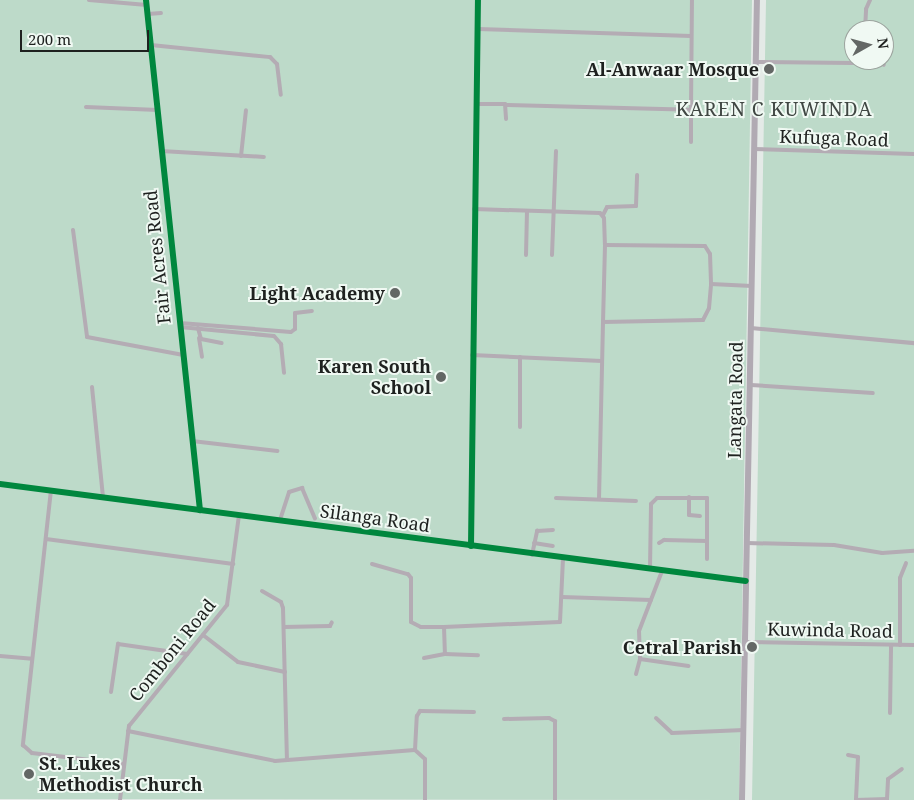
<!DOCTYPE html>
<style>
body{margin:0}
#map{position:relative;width:914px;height:800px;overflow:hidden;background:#e4eae7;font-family:"Noto Serif",serif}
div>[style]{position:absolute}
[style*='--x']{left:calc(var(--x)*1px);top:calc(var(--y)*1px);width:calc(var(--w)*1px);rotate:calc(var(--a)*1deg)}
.green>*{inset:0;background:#bddac9}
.minor>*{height:4px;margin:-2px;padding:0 2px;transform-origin:2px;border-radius:2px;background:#b4acb4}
.secondary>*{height:5.5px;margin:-2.75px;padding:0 2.75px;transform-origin:2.75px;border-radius:2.75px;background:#b1aab3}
.cycleway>*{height:6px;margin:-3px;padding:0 3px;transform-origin:3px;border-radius:3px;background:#00873e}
.dots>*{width:14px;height:14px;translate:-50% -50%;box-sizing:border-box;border:2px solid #f0f9f3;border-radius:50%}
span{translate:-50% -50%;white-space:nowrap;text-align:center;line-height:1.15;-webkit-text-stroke:4px #f0f9f3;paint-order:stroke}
.poi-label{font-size:18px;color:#1e211f;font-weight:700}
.right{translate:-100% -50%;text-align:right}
.left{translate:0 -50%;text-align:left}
.street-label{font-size:18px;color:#1e211f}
.neighbourhood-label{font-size:19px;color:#404743;letter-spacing:1px}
.north{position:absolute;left:844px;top:20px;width:50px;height:50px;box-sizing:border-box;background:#f0f9f3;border:1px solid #9ca39e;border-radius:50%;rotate:83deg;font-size:14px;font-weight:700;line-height:20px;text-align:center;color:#1e211f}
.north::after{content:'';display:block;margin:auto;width:18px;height:22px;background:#636765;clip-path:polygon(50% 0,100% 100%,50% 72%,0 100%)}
.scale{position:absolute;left:20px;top:30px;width:129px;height:22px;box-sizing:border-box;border:2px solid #1e211f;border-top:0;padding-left:6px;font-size:15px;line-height:18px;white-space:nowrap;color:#1e211f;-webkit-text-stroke:4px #f0f9f3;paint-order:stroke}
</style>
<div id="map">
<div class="green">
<i style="clip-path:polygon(0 0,752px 0,739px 800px,0 799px)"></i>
<i style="clip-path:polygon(evenodd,766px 0,914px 0,914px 800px,752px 800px,766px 0,854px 30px,884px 30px,884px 60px,854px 60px,854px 30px)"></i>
</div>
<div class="minor">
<i style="--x:89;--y:0;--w:58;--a:4.9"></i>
<i style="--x:146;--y:0;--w:513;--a:83.96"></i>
<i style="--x:148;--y:14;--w:13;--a:-4"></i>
<i style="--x:478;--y:29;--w:213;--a:1.9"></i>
<i style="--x:865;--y:30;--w:21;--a:-87"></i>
<i style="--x:866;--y:9;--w:10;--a:-66"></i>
<i style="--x:151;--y:45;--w:120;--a:5.8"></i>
<i style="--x:270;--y:57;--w:10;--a:45"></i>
<i style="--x:277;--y:64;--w:31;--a:83"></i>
<i style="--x:875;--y:60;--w:10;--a:29"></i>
<i style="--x:755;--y:62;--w:98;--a:0.6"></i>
<i style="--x:477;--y:104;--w:28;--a:0"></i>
<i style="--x:505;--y:104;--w:15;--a:86"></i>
<i style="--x:506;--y:105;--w:185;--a:1.5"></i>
<i style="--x:691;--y:110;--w:110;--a:-89.5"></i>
<i style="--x:86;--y:107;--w:72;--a:2.4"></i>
<i style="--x:691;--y:142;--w:32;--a:-90"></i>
<i style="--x:754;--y:149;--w:160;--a:1.8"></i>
<i style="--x:161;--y:151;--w:103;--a:3.3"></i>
<i style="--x:241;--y:156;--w:46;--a:-83.8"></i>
<i style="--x:474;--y:209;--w:126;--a:1.8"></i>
<i style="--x:600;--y:213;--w:6;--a:51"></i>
<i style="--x:604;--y:218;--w:27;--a:88"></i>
<i style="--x:605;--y:245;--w:100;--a:0.6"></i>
<i style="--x:705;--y:246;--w:9;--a:58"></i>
<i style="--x:710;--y:254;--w:30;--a:88"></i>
<i style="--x:711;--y:284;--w:41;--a:2.8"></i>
<i style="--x:603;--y:215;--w:9;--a:-63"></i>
<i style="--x:607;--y:207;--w:29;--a:-2"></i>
<i style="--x:636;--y:206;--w:31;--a:-88"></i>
<i style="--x:73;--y:230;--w:108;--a:82.5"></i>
<i style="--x:87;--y:337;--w:98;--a:10.6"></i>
<i style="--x:526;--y:255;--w:44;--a:-88.7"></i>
<i style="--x:552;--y:255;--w:104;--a:-87.8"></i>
<i style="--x:603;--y:322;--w:77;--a:-88.5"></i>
<i style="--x:180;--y:323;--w:111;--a:4.6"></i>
<i style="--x:291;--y:332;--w:5;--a:-37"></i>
<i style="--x:295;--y:329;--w:16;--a:-90"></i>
<i style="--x:295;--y:313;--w:17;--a:-7"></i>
<i style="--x:180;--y:327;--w:94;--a:5.5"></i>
<i style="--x:274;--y:336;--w:11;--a:49"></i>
<i style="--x:281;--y:344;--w:29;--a:84"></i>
<i style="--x:198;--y:328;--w:11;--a:75"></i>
<i style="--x:201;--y:339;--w:21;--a:11"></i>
<i style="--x:751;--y:328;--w:164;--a:5.3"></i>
<i style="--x:199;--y:338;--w:19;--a:81"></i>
<i style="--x:472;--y:355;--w:130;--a:2.6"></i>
<i style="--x:751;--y:385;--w:122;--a:3.8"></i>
<i style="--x:92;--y:387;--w:111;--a:84.3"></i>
<i style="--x:520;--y:427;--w:70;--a:-90"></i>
<i style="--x:192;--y:441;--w:86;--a:6.7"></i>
<i style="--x:0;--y:484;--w:752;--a:7.41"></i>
<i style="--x:51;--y:490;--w:257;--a:96.3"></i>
<i style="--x:23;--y:745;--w:12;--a:42"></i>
<i style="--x:32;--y:753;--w:92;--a:6.9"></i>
<i style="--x:689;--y:497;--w:18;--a:90"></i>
<i style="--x:689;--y:515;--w:11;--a:5"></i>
<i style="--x:556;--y:498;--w:80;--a:2.1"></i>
<i style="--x:599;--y:499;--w:177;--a:-88.7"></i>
<i style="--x:603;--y:322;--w:100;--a:-1.1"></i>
<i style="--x:703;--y:320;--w:13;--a:-63"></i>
<i style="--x:709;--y:308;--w:24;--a:-85"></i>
<i style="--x:280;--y:520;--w:29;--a:-72"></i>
<i style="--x:289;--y:492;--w:14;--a:-17"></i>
<i style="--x:302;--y:488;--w:33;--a:67"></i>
<i style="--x:46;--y:539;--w:189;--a:7.6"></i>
<i style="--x:534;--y:543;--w:19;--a:9"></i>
<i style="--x:659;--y:543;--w:6;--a:-31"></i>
<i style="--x:664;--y:540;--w:43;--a:1.3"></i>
<i style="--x:747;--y:543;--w:87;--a:1.3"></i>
<i style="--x:834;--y:545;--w:49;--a:9.5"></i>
<i style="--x:882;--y:553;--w:32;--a:-4"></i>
<i style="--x:471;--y:546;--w:546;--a:-89.27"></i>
<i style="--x:532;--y:555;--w:25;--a:-78"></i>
<i style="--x:537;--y:531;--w:16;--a:-4"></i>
<i style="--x:372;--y:564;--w:37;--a:16"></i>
<i style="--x:408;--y:574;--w:5;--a:53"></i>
<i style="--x:411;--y:578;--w:44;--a:90"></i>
<i style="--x:411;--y:622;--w:11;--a:27"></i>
<i style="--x:421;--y:627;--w:23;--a:0"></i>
<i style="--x:444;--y:627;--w:116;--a:-2.5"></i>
<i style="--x:560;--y:622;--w:63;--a:-87.3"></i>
<i style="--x:650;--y:569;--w:65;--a:-89.1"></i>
<i style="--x:651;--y:504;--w:8;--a:-45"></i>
<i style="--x:657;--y:498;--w:50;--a:0"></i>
<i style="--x:707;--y:498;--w:61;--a:90"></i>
<i style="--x:262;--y:591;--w:22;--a:30"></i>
<i style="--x:281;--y:602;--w:6;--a:72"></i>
<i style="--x:283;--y:608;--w:152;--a:88.5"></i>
<i style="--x:562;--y:597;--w:89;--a:1.9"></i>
<i style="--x:284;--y:627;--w:46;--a:-1.2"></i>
<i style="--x:330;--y:626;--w:4;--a:-63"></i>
<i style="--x:444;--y:627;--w:27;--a:88"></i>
<i style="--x:203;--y:635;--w:44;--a:37.6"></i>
<i style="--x:238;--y:662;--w:48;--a:12"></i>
<i style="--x:745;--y:642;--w:169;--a:1"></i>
<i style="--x:900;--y:645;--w:67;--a:-90"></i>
<i style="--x:900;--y:578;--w:16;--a:-68"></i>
<i style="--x:0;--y:656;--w:32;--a:5"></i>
<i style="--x:424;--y:658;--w:21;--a:-11"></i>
<i style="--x:445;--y:654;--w:33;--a:2"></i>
<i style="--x:640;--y:659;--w:49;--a:8.3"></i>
<i style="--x:636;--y:674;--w:16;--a:-75"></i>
<i style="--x:640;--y:659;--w:28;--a:-92"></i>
<i style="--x:639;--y:631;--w:64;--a:-69"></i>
<i style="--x:111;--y:692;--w:49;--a:-81.7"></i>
<i style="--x:118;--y:644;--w:70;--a:8.2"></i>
<i style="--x:890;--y:713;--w:67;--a:-89.1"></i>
<i style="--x:656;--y:718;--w:22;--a:43"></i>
<i style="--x:672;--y:733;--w:72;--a:-2.4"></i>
<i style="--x:504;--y:719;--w:45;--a:-1.3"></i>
<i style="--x:549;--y:718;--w:7;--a:27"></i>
<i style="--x:555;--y:721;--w:79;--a:90"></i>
<i style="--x:128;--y:731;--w:150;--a:11.5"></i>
<i style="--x:275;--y:761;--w:140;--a:-4.5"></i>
<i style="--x:415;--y:750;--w:13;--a:42"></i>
<i style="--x:425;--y:759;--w:41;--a:90"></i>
<i style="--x:415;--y:750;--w:34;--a:-87"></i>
<i style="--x:417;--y:716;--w:6;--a:-59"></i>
<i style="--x:420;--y:711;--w:54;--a:1.1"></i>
<i style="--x:848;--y:755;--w:10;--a:11"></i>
<i style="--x:858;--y:757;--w:43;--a:92.7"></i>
<i style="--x:120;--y:800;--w:75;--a:-83.1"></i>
<i style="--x:129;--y:726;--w:156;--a:-51"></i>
<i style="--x:227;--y:605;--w:91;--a:-82.4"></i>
<i style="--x:856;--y:800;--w:31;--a:-2"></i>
<i style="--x:887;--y:799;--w:20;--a:-87"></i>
<i style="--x:888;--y:779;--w:17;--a:-36"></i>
</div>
<div class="secondary">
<i style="--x:742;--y:800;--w:800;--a:-88.93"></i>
</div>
<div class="cycleway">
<i style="--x:146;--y:0;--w:513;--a:83.96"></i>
<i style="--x:0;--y:484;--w:752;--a:7.41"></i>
<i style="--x:471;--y:546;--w:546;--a:-89.27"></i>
</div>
<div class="dots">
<i style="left:769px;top:69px;background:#636765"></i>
<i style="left:395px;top:293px;background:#636765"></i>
<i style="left:441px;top:377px;background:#636765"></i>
<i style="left:752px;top:647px;background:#636765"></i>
<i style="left:29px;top:774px;background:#636765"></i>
</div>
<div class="poi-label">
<span class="right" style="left:759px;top:69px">Al-Anwaar Mosque</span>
<span class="right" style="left:385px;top:293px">Light Academy</span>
<span class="right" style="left:431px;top:377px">Karen South<br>School</span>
<span class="right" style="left:742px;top:647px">Cetral Parish</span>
<span class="left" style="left:39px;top:774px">St. Lukes<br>Methodist Church</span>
</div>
<div class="street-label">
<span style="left:834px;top:138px;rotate:2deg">Kufuga Road</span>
<span style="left:157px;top:257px;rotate:-96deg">Fair Acres Road</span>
<span style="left:735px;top:400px;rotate:-89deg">Langata Road</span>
<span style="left:375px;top:518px;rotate:8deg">Silanga Road</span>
<span style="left:830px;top:630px;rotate:1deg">Kuwinda Road</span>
<span style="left:172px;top:650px;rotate:-51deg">Comboni Road</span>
</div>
<div class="neighbourhood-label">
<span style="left:774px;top:110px">KAREN C KUWINDA</span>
</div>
<div class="north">N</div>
<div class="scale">200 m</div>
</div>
